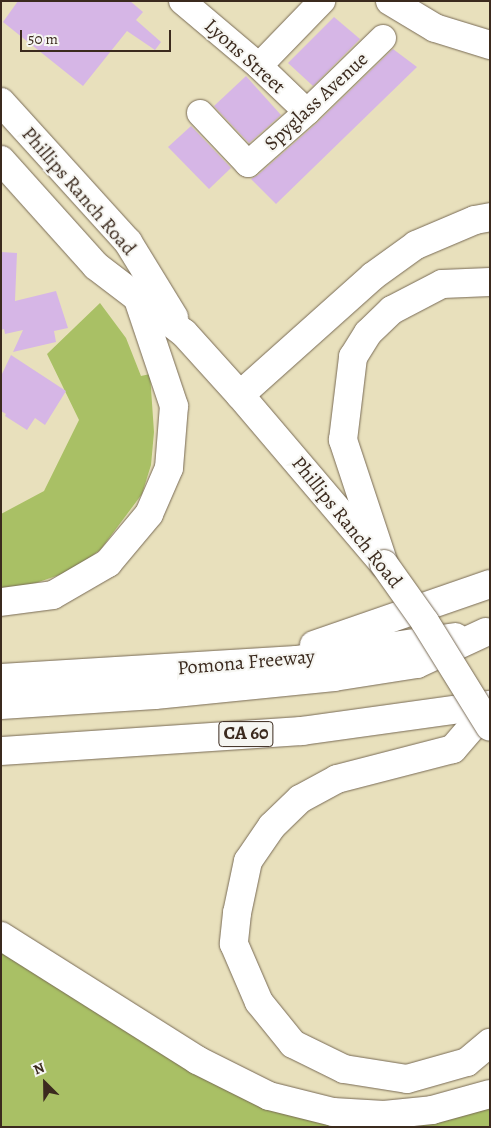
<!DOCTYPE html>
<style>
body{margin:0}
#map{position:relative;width:491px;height:1128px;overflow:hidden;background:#e8e0bc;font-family:Alegreya,serif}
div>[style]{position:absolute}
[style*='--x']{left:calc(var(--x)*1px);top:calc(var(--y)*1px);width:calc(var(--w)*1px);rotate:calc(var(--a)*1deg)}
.green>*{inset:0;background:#a9c065}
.building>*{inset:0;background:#d6b6e6}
.roads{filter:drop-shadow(0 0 1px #786a55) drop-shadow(0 0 1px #786a55)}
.minor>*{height:26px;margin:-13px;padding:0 13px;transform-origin:13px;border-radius:13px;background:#fff}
.major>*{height:28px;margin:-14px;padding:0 14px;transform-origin:14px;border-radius:14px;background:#fff}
.highway>*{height:28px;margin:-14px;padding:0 14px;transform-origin:14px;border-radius:14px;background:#fff}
.bridges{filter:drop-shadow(0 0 1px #786a55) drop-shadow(0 0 1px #786a55)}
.major-bridge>*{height:28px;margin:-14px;padding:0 14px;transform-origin:14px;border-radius:14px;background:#fff}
span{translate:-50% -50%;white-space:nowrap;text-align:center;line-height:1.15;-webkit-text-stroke:4px #f6f6f2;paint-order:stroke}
.shield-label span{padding:1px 4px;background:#f6f6f2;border:1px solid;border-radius:4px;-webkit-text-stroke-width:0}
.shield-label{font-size:19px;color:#3b2a1e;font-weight:700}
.street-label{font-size:20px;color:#3b2a1e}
.frame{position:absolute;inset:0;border:2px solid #3b2a1e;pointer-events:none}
.north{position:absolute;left:20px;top:1058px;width:50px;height:50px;-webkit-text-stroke:4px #f6f6f2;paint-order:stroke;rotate:337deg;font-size:14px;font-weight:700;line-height:20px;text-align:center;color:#3b2a1e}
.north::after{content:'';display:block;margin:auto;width:18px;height:22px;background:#3b2a1e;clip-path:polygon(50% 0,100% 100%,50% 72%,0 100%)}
.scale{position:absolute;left:20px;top:30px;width:151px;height:22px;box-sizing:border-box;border:2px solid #3b2a1e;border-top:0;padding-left:6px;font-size:15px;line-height:18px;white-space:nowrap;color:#3b2a1e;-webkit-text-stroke:4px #f6f6f2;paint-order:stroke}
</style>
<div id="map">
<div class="green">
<i style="clip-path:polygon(100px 303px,126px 338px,141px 376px,150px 374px,154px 432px,151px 465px,142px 494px,101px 549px,74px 570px,24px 587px,1px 589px,1px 514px,44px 491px,79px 420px,47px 354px)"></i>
<i style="clip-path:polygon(1px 949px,260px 1103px,490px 1105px,490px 1127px,1px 1127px)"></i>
</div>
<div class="building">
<i style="clip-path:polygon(18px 1px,130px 1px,143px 12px,136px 20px,161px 42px,155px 50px,127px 31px,83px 86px,3px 22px)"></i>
<i style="clip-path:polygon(334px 17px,360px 39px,313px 86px,288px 63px)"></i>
<i style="clip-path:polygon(393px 49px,417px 67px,276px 204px,251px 179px,258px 175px,317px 123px)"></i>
<i style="clip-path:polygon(246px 76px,281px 115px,249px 143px,214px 106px)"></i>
<i style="clip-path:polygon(191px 126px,231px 168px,209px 189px,168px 147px)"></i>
<i style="clip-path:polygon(1px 252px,17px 253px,15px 301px,56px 291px,68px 328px,54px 331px,56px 342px,13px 352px,23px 330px,5px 334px,4px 329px,1px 330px)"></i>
<i style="clip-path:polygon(11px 355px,66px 391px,45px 425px,35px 418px,27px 430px,5px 416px,6px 414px,1px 411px,1px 376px)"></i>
</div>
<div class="roads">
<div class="minor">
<i style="--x:182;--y:1;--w:101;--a:40.2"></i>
<i style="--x:259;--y:66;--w:66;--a:43.8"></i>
<i style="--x:259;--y:66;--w:91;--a:-45.9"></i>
<i style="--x:200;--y:113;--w:70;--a:46.7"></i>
<i style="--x:248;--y:164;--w:79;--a:-41.4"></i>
<i style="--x:307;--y:112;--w:106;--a:-44.2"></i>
</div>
<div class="major">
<i style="--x:390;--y:1;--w:52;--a:31"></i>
<i style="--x:435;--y:28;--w:58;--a:17.2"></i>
<i style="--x:1;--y:102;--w:189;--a:47.8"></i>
<i style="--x:128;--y:242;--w:88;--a:58.5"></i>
<i style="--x:1;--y:160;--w:142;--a:48.1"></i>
<i style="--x:96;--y:266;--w:111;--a:37.3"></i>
<i style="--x:184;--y:333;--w:84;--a:47.9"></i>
<i style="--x:240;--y:395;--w:222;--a:49.6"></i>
</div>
<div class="highway">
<i style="--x:240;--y:395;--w:178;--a:-41.8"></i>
<i style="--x:373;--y:276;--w:53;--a:-35.8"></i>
<i style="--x:416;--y:245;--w:64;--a:-23"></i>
<i style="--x:475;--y:220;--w:15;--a:-11"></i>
<i style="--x:384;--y:564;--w:131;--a:-108.3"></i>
<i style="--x:343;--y:440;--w:84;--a:-83.1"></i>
<i style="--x:353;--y:357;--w:28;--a:-58"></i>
<i style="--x:368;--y:333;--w:33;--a:-44"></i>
<i style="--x:392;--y:310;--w:56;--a:-27.5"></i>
<i style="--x:442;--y:284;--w:48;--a:-2.4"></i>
<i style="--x:1;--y:602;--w:52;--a:-7.7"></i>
<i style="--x:53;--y:595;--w:64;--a:-30.2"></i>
<i style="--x:108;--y:563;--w:64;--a:-50.1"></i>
<i style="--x:149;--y:514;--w:50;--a:-66.5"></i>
<i style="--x:169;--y:468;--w:62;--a:-85.4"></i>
<i style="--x:174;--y:406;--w:116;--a:-108.6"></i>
<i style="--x:314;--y:645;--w:186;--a:-19.1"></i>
<i style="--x:1;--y:678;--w:296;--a:-3.5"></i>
<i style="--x:296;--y:660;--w:161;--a:-8.2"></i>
<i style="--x:1;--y:705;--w:154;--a:-3.7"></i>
<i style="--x:155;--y:695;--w:180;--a:-5.7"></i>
<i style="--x:334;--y:677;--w:84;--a:-8.9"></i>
<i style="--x:417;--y:664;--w:76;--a:-24.9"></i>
<i style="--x:490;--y:706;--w:57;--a:130.7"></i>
<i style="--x:453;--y:749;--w:120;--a:165.5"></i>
<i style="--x:337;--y:779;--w:42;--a:151.6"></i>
<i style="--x:300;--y:799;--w:39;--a:136"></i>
<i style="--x:272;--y:826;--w:42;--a:124.4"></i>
<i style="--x:248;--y:861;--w:53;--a:101.9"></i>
<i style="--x:237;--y:913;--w:31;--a:96"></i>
<i style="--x:234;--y:944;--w:63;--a:66.7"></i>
<i style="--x:259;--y:1002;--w:54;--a:51"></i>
<i style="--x:293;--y:1044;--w:57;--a:26.1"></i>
<i style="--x:344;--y:1069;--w:64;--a:9"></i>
<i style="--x:407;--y:1079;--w:62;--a:-15.8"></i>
<i style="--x:467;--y:1062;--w:30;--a:-40"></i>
<i style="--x:1;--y:751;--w:302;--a:-3.8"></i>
<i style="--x:302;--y:731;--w:190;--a:-7.9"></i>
<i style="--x:1;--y:936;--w:232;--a:32.3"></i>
<i style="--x:197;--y:1060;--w:80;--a:26.6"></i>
<i style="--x:269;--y:1096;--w:66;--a:14"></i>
<i style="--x:333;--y:1112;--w:51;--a:3.4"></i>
<i style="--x:384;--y:1115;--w:48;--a:-5.9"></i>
<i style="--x:432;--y:1110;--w:60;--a:-15.4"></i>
</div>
</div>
<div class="bridges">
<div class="major-bridge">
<i style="--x:384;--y:564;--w:71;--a:54.7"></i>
<i style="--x:425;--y:622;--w:123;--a:58.2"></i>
</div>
</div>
<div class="shield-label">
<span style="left:246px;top:734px">CA 60</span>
</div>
<div class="street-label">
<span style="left:245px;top:56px;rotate:42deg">Lyons Street</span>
<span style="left:316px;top:101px;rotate:-43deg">Spyglass Avenue</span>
<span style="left:79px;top:191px;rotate:49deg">Phillips Ranch Road</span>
<span style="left:347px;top:522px;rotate:51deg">Phillips Ranch Road</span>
<span style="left:246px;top:662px;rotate:-5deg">Pomona Freeway</span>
</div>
<div class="frame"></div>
<div class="north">N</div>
<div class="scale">50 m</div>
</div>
